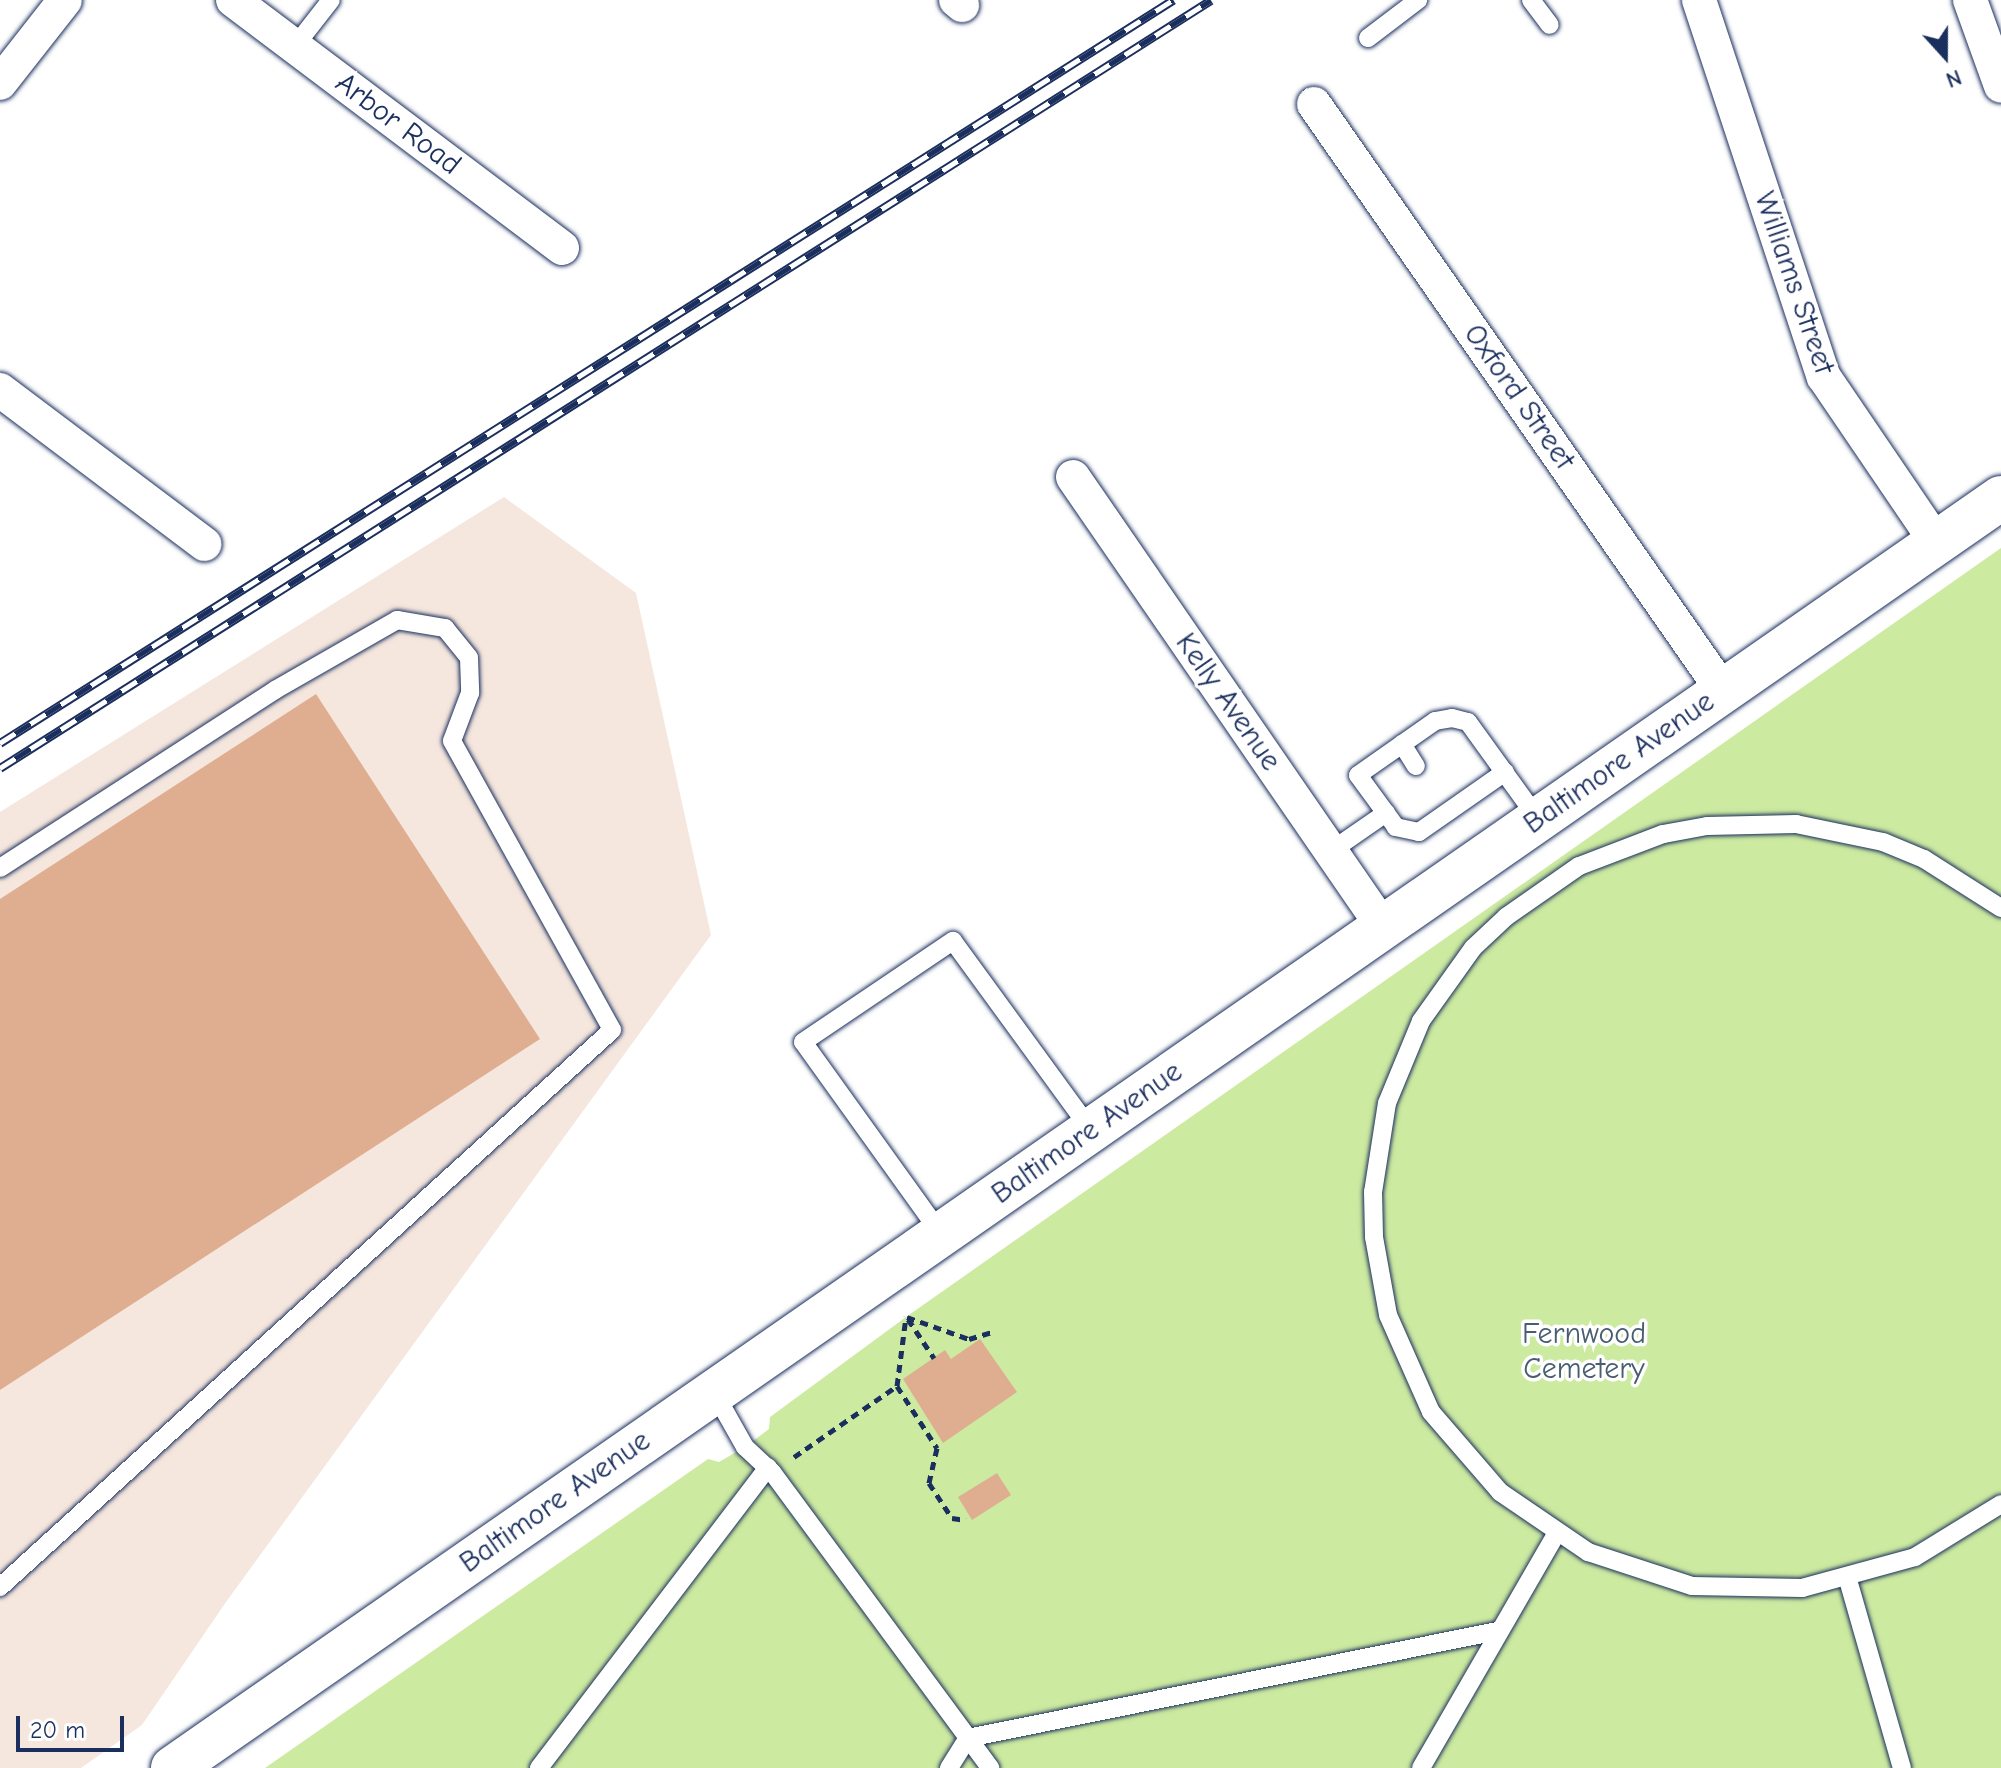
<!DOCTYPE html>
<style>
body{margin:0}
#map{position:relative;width:2001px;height:1768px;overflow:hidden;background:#fff;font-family:"Comic Neue",sans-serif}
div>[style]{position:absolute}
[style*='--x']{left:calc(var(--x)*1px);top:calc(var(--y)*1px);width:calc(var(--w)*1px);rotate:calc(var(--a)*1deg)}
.built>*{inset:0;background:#f5e7de}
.green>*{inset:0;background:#cdeaa1}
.building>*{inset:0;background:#dfae91}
.path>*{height:5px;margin-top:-2.5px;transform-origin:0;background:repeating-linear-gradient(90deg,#1b2f5e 0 8px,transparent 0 14px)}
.roads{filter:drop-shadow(0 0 2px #1b2f5e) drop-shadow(0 0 2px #1b2f5e)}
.lane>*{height:18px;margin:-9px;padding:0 9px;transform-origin:9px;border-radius:9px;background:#fff}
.street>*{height:34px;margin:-17px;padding:0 17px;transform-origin:17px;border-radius:17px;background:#fff}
.primary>*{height:44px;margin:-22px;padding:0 22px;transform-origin:22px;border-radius:22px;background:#fff}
.rail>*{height:9px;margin-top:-4.5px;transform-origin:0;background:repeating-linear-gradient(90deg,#fff 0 18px,#1b2f5e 0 36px);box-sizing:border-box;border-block:2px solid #1b2f5e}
span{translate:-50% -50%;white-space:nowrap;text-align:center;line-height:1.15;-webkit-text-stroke:7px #fff;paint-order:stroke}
.street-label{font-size:30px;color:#1b2f5e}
.park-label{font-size:30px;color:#485e6f}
.north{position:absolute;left:1905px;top:16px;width:80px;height:80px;-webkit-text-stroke:6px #fff;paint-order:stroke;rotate:159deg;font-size:22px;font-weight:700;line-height:32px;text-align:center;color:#1b2f5e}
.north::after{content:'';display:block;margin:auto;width:28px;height:36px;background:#1b2f5e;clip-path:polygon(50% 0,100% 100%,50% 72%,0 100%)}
.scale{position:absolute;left:16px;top:1716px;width:108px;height:36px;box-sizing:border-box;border:4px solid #1b2f5e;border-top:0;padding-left:10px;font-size:24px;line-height:28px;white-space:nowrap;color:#1b2f5e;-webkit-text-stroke:6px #fff;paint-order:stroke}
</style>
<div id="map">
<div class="built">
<i style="clip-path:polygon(504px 497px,636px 593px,711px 935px,226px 1602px,142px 1725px,81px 1768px,0 1768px,0 812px)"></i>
</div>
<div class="green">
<i style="clip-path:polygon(2001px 548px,2001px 1768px,265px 1768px,708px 1459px,719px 1462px,745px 1447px,769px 1429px,770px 1417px,906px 1317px)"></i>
</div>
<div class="building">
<i style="clip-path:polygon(316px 694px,540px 1039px,0 1390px,0 899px)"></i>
<i style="clip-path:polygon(980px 1339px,1017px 1392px,943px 1443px,903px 1379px,945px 1350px,951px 1359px)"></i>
<i style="clip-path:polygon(997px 1473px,1011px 1495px,972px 1520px,958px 1497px)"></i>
</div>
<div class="path">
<i style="--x:907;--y:1317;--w:66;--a:19.5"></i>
<i style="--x:969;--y:1339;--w:27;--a:-17"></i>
<i style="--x:908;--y:1319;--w:47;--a:56.3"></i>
<i style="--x:897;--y:1386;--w:74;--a:57.2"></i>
<i style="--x:937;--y:1448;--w:36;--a:103"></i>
<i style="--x:929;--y:1483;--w:42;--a:56.7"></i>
<i style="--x:952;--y:1518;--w:14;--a:8"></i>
<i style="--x:794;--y:1457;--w:125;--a:-34.6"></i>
<i style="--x:897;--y:1386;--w:70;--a:-82.6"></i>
</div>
<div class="roads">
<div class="lane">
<i style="--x:1531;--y:0;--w:31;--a:53"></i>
<i style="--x:1368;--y:38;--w:63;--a:-37.2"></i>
<i style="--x:295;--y:46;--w:58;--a:-52"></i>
<i style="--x:1402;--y:744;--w:26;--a:58"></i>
<i style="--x:1505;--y:772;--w:105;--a:145.1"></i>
<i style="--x:1419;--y:832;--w:24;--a:-168"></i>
<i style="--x:1396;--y:827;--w:64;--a:-126.2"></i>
<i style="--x:1358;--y:775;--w:94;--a:-35"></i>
<i style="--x:1435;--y:721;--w:17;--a:-10"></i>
<i style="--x:1452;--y:718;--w:16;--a:14"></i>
<i style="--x:1468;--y:722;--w:120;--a:54.2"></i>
<i style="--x:1331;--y:851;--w:67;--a:-34.6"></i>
<i style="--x:0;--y:868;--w:328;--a:-32.9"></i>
<i style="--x:275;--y:690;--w:141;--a:-29.8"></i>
<i style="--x:397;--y:620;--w:49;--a:9.5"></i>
<i style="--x:445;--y:628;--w:38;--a:51"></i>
<i style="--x:469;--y:658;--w:35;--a:88"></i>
<i style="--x:470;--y:693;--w:51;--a:110.6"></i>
<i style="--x:452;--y:741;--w:330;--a:61"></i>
<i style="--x:612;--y:1030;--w:828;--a:137.69"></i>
<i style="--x:2001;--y:908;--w:91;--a:-147.5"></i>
<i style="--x:1924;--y:859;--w:44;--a:-157.5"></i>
<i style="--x:1883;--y:842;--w:89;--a:-168.3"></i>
<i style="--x:1796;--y:824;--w:89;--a:178.7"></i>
<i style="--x:1707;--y:826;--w:45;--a:169.7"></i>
<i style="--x:1663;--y:834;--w:90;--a:159.1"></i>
<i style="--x:1579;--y:866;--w:89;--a:145.1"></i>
<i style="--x:1506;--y:917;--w:45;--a:136.8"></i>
<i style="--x:1473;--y:948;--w:90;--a:125.5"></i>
<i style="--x:1421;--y:1021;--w:89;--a:112.5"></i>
<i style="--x:1387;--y:1103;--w:90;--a:98.9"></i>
<i style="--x:1373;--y:1192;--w:45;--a:88.7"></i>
<i style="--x:1374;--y:1237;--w:79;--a:79.8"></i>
<i style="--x:1388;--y:1315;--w:106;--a:66.1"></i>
<i style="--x:1431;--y:1412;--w:106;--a:49.2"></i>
<i style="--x:1500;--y:1492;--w:107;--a:34.3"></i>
<i style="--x:1588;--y:1552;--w:109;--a:18.1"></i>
<i style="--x:1692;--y:1586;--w:110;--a:1"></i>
<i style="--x:1802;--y:1588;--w:117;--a:-15.3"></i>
<i style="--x:1915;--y:1557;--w:101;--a:-31.6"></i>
<i style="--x:941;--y:1234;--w:236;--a:-125.7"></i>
<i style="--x:803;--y:1042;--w:181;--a:-34"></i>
<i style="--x:953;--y:941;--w:234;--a:53.9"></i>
<i style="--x:714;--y:1392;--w:63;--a:60.6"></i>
<i style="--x:745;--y:1447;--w:37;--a:43"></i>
<i style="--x:772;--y:1472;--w:368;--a:53.6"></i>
<i style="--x:1848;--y:1580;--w:196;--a:74"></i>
<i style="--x:539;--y:1768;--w:378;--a:-52.7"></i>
<i style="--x:949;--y:1768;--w:36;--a:-58"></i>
<i style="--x:968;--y:1738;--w:540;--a:-11.43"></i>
<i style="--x:1421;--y:1768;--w:270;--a:-60"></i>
</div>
<div class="street">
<i style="--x:233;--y:0;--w:412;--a:37"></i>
<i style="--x:956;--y:0;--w:8;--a:40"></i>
<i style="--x:1699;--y:0;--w:397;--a:71.7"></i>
<i style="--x:1824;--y:377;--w:201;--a:55.8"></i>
<i style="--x:1970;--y:0;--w:91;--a:70.2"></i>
<i style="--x:0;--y:83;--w:105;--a:-51.9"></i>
<i style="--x:1314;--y:104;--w:715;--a:55.13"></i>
<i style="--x:0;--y:390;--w:256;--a:37"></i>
<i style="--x:1073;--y:477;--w:546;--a:55.44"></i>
</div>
<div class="primary">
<i style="--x:173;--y:1768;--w:2226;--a:-34.79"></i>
</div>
</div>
<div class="rail">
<i style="--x:0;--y:743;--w:1389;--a:-32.35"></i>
<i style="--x:0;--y:768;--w:1434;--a:-32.38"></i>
</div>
<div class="street-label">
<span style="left:398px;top:124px;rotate:37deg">Arbor Road</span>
<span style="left:1794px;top:283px;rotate:71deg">Williams Street</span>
<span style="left:1519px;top:397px;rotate:55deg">Oxford Street</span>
<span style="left:1228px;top:702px;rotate:55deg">Kelly Avenue</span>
<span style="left:1619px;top:763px;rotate:-35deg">Baltimore Avenue</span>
<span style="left:1087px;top:1133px;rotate:-35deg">Baltimore Avenue</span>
<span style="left:555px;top:1502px;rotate:-35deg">Baltimore Avenue</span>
</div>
<div class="park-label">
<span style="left:1584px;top:1351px">Fernwood<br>Cemetery</span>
</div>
<div class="north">N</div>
<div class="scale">20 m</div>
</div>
